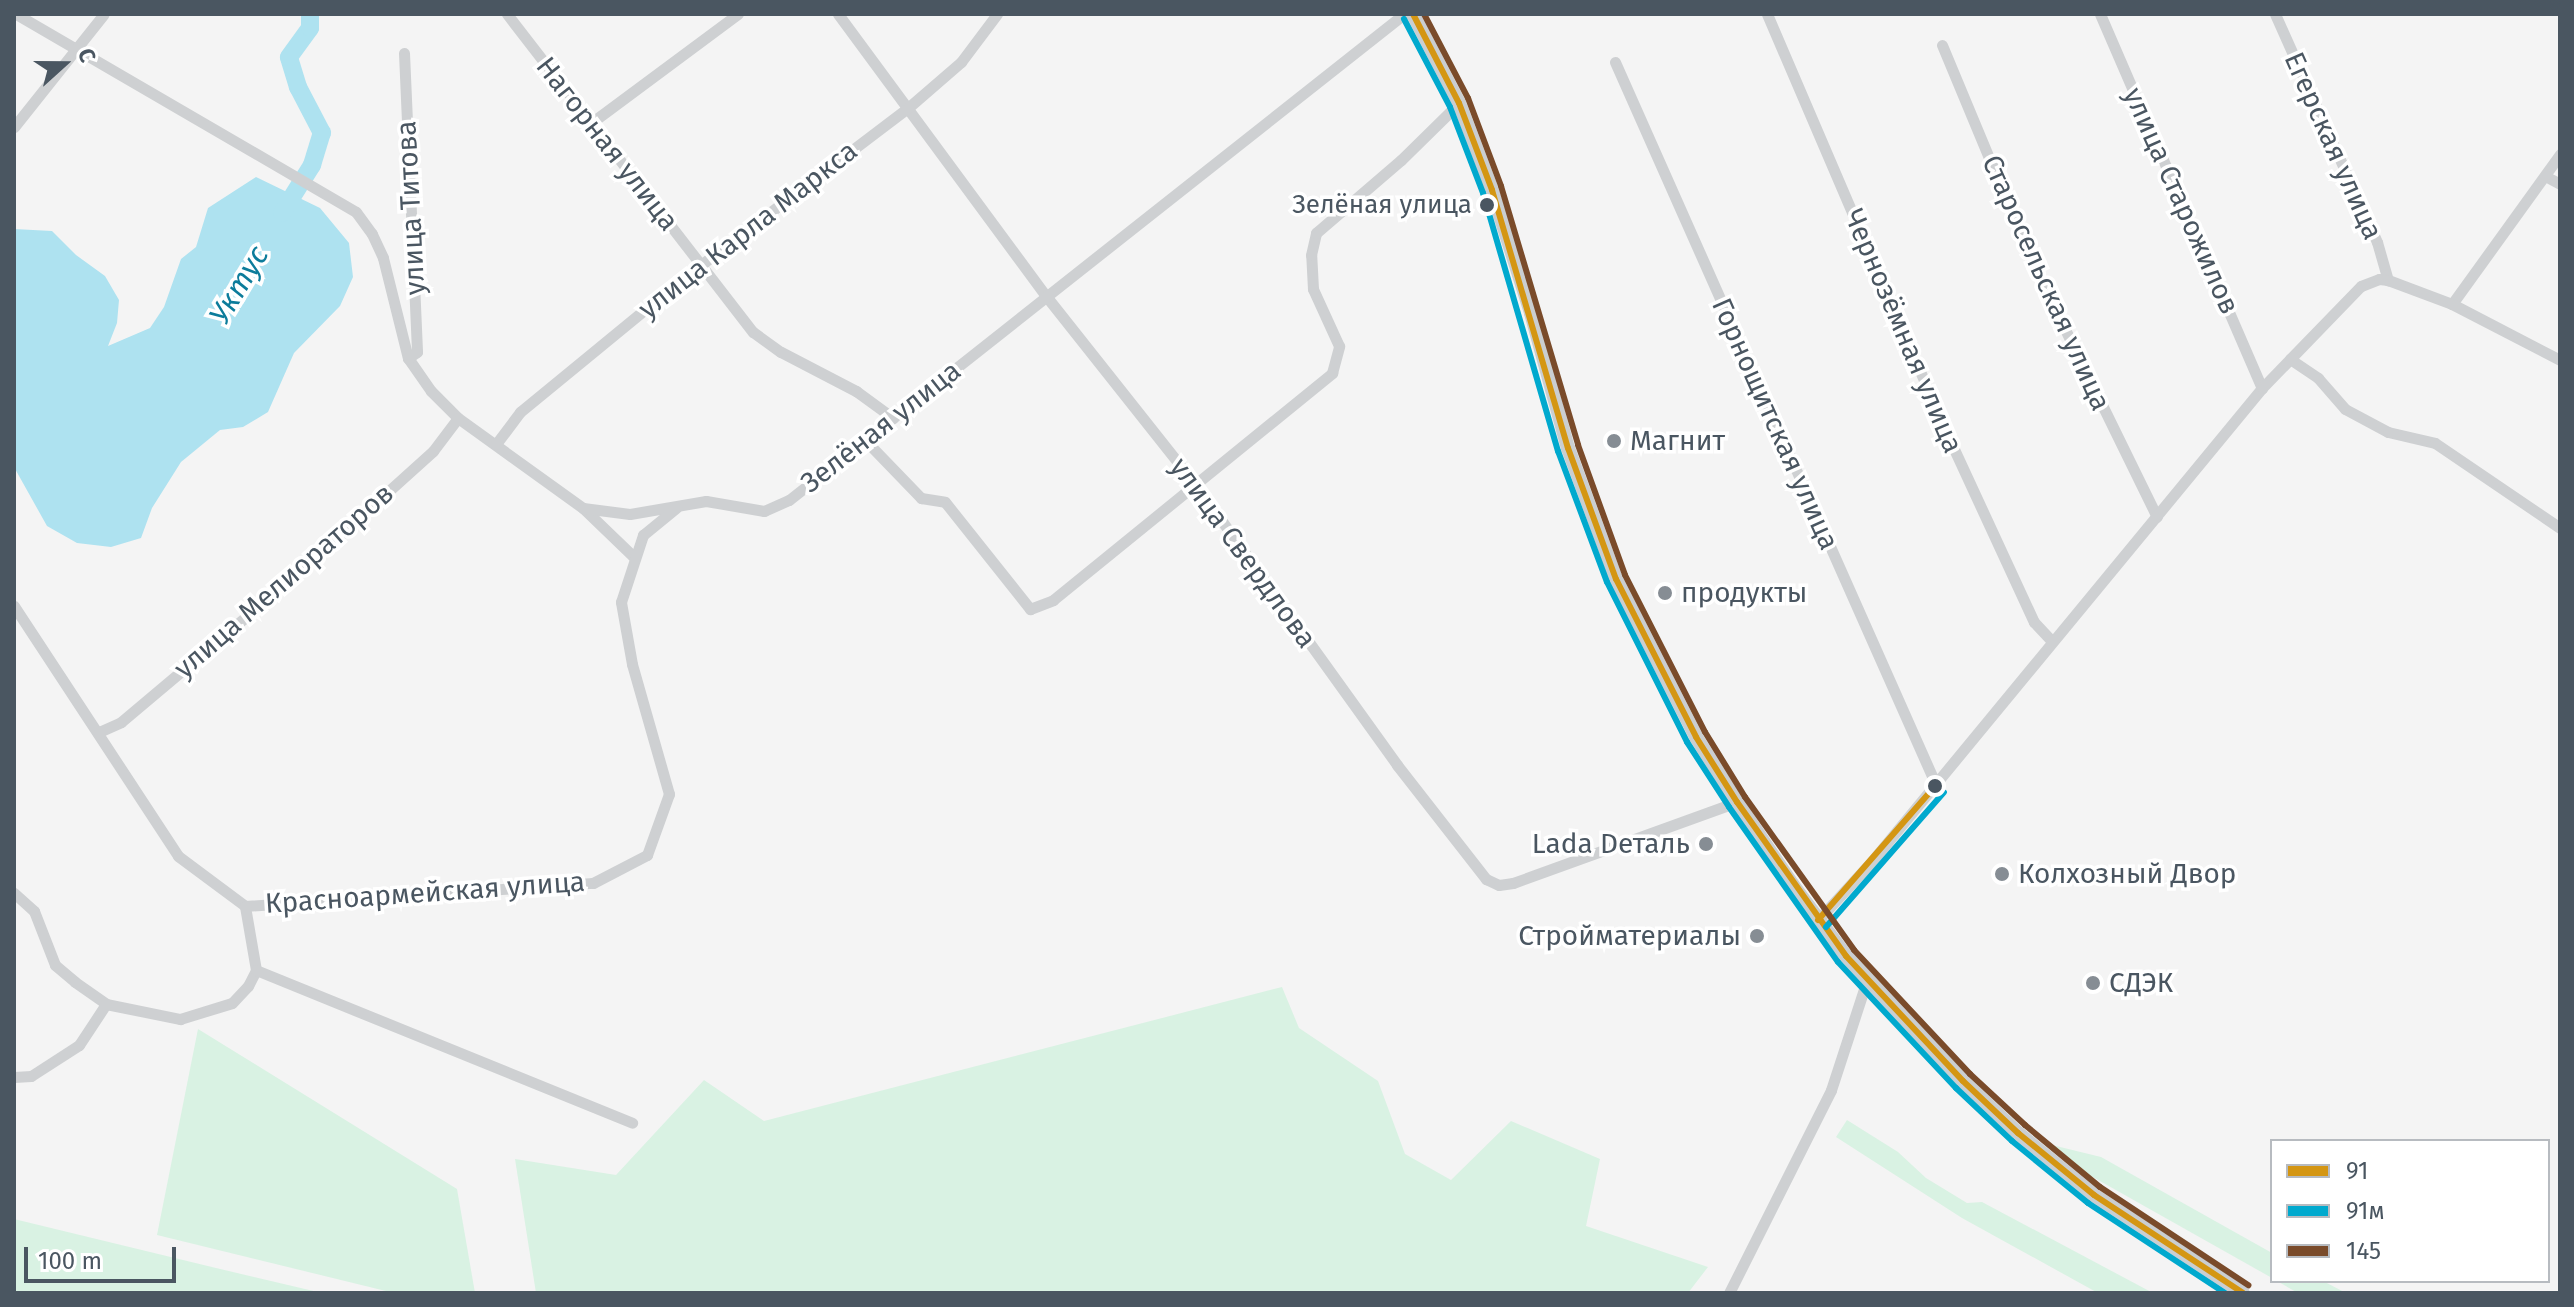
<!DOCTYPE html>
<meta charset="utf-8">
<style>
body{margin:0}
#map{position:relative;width:2574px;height:1307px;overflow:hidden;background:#f4f4f4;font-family:"Fira Sans",sans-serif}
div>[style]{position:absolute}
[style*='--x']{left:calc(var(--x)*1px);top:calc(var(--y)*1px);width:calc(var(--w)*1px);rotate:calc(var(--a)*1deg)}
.green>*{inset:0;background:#d9f2e3}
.water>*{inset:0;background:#aee2f0}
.river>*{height:18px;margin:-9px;padding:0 9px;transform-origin:9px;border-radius:9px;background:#aee2f0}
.minor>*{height:11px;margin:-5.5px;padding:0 5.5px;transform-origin:5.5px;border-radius:5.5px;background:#ced0d2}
.major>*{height:14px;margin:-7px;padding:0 7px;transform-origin:7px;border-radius:7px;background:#caced1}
.bus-1>*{height:6px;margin:-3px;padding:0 3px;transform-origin:3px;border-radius:3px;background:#d49613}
.bus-2>*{height:6px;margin:-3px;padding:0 3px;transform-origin:3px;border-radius:3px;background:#00a9ce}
.bus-3>*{height:6px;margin:-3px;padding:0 3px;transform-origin:3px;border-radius:3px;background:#7a4b2a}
.dots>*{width:22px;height:22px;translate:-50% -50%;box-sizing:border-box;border:4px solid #fff;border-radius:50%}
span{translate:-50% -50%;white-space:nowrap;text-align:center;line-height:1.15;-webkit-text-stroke:7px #fff;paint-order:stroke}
.bus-label{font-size:26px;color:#4a5661}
.right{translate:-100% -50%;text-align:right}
.street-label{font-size:28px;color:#4a5661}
.poi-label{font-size:28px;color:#4a5661}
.left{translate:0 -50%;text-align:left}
.water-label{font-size:30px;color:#0c7c9b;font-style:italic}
.frame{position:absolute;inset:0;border:16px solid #4a5661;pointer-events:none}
.legend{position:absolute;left:2270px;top:1139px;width:280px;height:144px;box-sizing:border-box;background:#fff;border:2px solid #b7bbc0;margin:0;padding:10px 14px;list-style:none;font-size:24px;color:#4a5661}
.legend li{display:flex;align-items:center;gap:16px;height:40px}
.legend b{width:40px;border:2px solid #b7bbc0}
.north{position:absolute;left:24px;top:24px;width:80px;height:80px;-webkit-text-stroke:6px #fff;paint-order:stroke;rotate:69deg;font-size:22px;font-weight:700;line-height:32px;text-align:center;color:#4a5661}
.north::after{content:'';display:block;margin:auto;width:28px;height:36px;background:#4a5661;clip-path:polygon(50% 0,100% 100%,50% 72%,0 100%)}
.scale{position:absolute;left:24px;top:1247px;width:152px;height:36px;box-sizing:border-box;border:4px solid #4a5661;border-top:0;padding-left:10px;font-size:24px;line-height:28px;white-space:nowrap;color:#4a5661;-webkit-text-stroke:6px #fff;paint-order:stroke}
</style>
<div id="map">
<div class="green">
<i style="clip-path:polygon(1282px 987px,1299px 1028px,1378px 1081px,1405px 1154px,1451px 1180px,1511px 1121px,1600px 1159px,1586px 1226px,1708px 1267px,1688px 1293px,536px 1293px,515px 1159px,616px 1175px,704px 1080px,764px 1121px)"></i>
<i style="clip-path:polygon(198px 1029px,457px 1189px,475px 1293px,394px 1293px,157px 1235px)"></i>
<i style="clip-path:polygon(1847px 1120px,1898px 1152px,1926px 1178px,1967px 1203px,1982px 1202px,2153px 1293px,2098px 1293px,1962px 1218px,1836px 1137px)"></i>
<i style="clip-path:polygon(2052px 1145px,2101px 1157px,2272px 1253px,2272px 1278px,2091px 1176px)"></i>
<i style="clip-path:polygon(14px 1219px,216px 1268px,322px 1293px,14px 1293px)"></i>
<i style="clip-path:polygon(2277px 1281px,2323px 1281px,2346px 1293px,2298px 1293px)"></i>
</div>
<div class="water">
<i style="clip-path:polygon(256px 177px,320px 208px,349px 243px,353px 277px,340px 306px,294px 353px,268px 412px,243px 427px,220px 430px,181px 462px,152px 508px,141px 538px,111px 547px,77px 543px,47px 526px,14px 467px,14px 229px,52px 231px,76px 255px,105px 276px,119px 300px,117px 323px,108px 346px,150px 328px,164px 307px,181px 259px,196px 247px,208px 208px)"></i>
</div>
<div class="river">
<i style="--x:282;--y:213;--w:57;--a:-58"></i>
<i style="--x:312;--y:165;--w:34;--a:-73"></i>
<i style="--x:322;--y:133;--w:52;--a:-117.6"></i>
<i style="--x:298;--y:87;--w:31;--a:-107"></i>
<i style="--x:289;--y:57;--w:36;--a:-54"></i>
<i style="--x:310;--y:28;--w:14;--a:-90"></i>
</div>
<div class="minor">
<i style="--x:16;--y:14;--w:393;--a:30.2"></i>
<i style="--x:356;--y:212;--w:27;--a:54"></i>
<i style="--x:372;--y:234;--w:26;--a:65"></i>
<i style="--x:383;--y:258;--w:103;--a:76"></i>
<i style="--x:408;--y:358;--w:40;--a:55.1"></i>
<i style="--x:431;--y:391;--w:38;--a:45"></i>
<i style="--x:458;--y:418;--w:154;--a:35.8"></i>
<i style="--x:583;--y:508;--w:72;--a:43.9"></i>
<i style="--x:507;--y:14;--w:402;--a:52.3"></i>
<i style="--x:753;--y:332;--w:34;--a:36"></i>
<i style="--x:781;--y:352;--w:85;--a:27.5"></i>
<i style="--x:856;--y:391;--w:46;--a:36.1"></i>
<i style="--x:838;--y:14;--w:350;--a:53.6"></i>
<i style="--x:1046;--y:296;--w:241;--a:51.6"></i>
<i style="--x:1196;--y:485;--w:345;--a:54.3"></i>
<i style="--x:1397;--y:765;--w:145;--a:52"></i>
<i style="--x:1486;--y:879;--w:14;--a:25"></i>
<i style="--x:1499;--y:885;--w:14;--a:-8"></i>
<i style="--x:1513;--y:883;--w:238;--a:-19.9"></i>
<i style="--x:1767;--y:14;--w:459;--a:66.8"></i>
<i style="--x:1948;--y:436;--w:205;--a:65.2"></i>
<i style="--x:2034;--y:622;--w:26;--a:47"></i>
<i style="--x:2100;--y:14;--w:408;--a:66.6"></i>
<i style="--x:2275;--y:14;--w:250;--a:65.9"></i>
<i style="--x:2377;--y:242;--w:40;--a:74"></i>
<i style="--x:1942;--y:45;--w:242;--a:67.4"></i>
<i style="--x:2035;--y:268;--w:277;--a:63.9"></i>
<i style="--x:404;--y:53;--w:299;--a:87.5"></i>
<i style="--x:417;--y:352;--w:11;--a:146"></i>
<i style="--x:1615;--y:62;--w:791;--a:66.06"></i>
<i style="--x:591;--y:123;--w:183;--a:-36.6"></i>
<i style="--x:14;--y:127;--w:144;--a:-51.5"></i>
<i style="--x:2545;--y:176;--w:17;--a:28"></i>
<i style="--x:2452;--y:304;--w:185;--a:-54.2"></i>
<i style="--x:2290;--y:359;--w:34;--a:34"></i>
<i style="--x:2318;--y:378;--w:41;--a:48.9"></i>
<i style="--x:2345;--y:409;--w:49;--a:28.1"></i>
<i style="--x:2388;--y:432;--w:48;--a:13.2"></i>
<i style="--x:2435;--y:443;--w:151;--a:34.2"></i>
<i style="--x:865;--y:440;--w:81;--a:46"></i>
<i style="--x:921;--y:498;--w:24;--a:9"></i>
<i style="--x:945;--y:502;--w:137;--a:51.5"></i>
<i style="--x:1030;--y:609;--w:25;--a:-21"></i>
<i style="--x:1053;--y:600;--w:360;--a:-39.1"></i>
<i style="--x:1332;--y:373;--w:28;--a:-75"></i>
<i style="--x:1339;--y:346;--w:63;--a:-114.5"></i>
<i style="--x:1313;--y:289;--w:34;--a:-93"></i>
<i style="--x:1311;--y:255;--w:23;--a:-77"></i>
<i style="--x:1316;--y:233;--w:112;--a:-40.7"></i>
<i style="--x:1401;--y:160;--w:81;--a:-44.5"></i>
<i style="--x:496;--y:444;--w:40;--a:-53"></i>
<i style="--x:520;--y:412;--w:203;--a:-39.4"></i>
<i style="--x:677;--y:283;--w:291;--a:-37.2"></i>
<i style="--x:909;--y:107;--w:69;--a:-40.9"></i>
<i style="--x:961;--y:62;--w:60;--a:-53.1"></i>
<i style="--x:583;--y:508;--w:47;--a:7.3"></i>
<i style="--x:630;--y:514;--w:77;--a:-9.7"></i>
<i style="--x:706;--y:501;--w:59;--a:9.8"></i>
<i style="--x:764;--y:511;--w:27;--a:-24"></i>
<i style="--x:789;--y:500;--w:784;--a:-38.32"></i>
<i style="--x:14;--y:606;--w:299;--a:56.7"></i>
<i style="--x:178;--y:856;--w:84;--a:36.7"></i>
<i style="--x:245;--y:906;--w:349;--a:-3.8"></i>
<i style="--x:593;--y:883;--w:61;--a:-27.4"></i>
<i style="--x:647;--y:855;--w:65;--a:-70.2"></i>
<i style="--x:669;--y:794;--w:135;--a:-105.9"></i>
<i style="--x:632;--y:664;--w:63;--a:-100.1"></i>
<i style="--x:621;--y:602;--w:71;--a:-71.8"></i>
<i style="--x:643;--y:535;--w:43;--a:-39.3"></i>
<i style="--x:99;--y:732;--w:24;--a:-24"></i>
<i style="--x:121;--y:722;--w:222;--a:-40.1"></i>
<i style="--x:291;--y:579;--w:191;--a:-42"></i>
<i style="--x:433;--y:451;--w:41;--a:-52.9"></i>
<i style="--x:14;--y:893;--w:27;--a:42"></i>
<i style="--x:34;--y:911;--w:58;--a:68.7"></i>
<i style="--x:55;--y:965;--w:26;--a:40"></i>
<i style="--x:75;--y:982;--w:38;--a:35"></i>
<i style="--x:106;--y:1004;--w:76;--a:11.5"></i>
<i style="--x:180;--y:1019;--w:54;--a:-17.1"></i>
<i style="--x:232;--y:1003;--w:23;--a:-47"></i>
<i style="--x:248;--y:986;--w:18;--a:-63"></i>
<i style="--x:256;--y:970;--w:65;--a:-99.8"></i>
<i style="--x:1818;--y:920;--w:80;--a:-47.5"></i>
<i style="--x:1872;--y:861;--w:613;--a:-50.49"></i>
<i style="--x:2262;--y:388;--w:142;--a:-45.9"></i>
<i style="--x:2361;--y:286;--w:19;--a:-21"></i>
<i style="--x:2379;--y:279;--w:9;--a:6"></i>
<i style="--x:2388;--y:280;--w:68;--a:20.6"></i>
<i style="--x:2452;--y:304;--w:122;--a:27.4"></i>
<i style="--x:256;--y:970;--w:406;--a:22.1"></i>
<i style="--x:14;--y:1077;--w:17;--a:-3"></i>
<i style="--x:31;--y:1076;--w:57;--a:-32.9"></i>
<i style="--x:79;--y:1045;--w:49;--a:-56.6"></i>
<i style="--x:1729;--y:1293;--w:227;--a:-63.3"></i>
<i style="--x:1831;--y:1090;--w:116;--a:-71.9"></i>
</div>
<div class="major">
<i style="--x:1413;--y:14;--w:100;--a:62.7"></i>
<i style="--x:1459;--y:103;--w:93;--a:69.2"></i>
<i style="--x:1492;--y:190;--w:129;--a:72.4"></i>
<i style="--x:1531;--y:313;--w:140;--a:74.7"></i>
<i style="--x:1568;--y:448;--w:140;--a:69.9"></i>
<i style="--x:1616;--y:579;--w:177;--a:63.1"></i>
<i style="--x:1696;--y:737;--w:77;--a:57.8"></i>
<i style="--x:1737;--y:802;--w:99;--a:56.1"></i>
<i style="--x:1792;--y:884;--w:90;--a:53.1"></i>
<i style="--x:1846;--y:956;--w:171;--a:46.9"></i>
<i style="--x:1963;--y:1081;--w:76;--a:43.4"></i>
<i style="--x:2018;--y:1133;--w:98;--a:39.2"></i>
<i style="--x:2094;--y:1195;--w:178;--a:33.3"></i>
</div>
<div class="bus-1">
<i style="--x:1413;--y:14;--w:100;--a:62.7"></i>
<i style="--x:1459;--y:103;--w:93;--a:69.2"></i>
<i style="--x:1492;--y:190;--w:269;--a:73.6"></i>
<i style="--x:1568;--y:448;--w:140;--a:69.9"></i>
<i style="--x:1616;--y:579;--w:177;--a:63.1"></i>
<i style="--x:1696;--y:737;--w:77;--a:57.8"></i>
<i style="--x:1737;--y:802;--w:189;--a:54.7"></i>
<i style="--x:1846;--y:956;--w:171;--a:46.9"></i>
<i style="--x:1963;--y:1081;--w:76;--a:43.4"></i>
<i style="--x:2018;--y:1133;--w:98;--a:39.2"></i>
<i style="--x:2094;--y:1195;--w:178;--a:33.3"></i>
<i style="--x:1818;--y:920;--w:179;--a:-48.8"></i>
</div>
<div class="bus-2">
<i style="--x:1404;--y:19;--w:99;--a:62.4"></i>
<i style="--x:1450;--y:107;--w:92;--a:69"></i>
<i style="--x:1483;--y:193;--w:269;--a:73.8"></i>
<i style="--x:1558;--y:451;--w:140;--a:69.5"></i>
<i style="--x:1607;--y:582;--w:179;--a:63.4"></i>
<i style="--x:1687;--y:742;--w:77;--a:57.1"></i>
<i style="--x:1729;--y:807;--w:189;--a:54.9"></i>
<i style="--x:1838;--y:962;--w:173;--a:46.9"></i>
<i style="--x:1956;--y:1088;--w:77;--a:43.4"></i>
<i style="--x:2012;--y:1141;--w:98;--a:39.2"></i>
<i style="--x:2088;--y:1203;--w:164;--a:33.3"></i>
<i style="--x:1826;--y:927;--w:179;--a:-48.8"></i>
</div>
<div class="bus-3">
<i style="--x:1424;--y:14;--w:95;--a:62.4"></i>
<i style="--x:1468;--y:98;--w:94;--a:69.4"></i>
<i style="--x:1501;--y:186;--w:270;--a:73.4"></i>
<i style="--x:1578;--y:445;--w:138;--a:70.1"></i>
<i style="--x:1625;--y:575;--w:176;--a:63"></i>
<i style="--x:1705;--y:732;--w:76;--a:58.4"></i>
<i style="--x:1745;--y:797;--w:188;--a:54.5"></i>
<i style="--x:1854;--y:950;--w:170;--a:46.9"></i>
<i style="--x:1970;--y:1074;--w:75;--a:42.8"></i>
<i style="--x:2025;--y:1125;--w:97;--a:39.6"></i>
<i style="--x:2100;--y:1187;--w:178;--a:33.5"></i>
</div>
<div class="dots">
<i style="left:1487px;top:205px;background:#4a5661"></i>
<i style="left:1614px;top:441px;background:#868d94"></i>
<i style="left:1665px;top:593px;background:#868d94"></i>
<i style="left:1935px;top:786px;background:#4a5661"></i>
<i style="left:1706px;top:844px;background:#868d94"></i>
<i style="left:2002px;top:874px;background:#868d94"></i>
<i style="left:1757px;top:936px;background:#868d94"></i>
<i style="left:2093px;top:983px;background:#868d94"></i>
</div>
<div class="bus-label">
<span class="right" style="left:1472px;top:205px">Зелёная улица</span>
</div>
<div class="street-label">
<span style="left:607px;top:144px;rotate:52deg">Нагорная улица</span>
<span style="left:2333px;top:146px;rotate:66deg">Егерская улица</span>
<span style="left:2181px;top:201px;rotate:66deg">улица Старожилов</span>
<span style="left:411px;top:208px;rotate:-93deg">улица Титова</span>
<span style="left:748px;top:230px;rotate:-38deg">улица Карла Маркса</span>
<span style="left:2046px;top:283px;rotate:66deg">Старосельская улица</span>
<span style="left:1903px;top:331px;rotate:67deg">Чернозёмная улица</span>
<span style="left:1775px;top:424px;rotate:66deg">Горнощитская улица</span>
<span style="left:881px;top:427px;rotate:-38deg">Зелёная улица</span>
<span style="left:1243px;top:553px;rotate:54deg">улица Свердлова</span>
<span style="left:284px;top:581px;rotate:-41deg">улица Мелиораторов</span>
<span style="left:425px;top:893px;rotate:-4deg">Красноармейская улица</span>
</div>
<div class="poi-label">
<span class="left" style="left:1630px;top:441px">Магнит</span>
<span class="left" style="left:1681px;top:593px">продукты</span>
<span class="right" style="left:1690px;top:844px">Lada Dеталь</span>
<span class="left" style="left:2018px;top:874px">Колхозный Двор</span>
<span class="right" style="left:1741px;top:936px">Стройматериалы</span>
<span class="left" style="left:2109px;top:983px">СДЭК</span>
</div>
<div class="water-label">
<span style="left:239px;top:285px;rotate:-59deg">Уктус</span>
</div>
<div class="frame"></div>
<ul class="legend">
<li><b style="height:10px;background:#d49613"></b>91</li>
<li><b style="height:10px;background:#00a9ce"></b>91м</li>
<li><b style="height:10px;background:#7a4b2a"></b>145</li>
</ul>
<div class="north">С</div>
<div class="scale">100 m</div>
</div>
